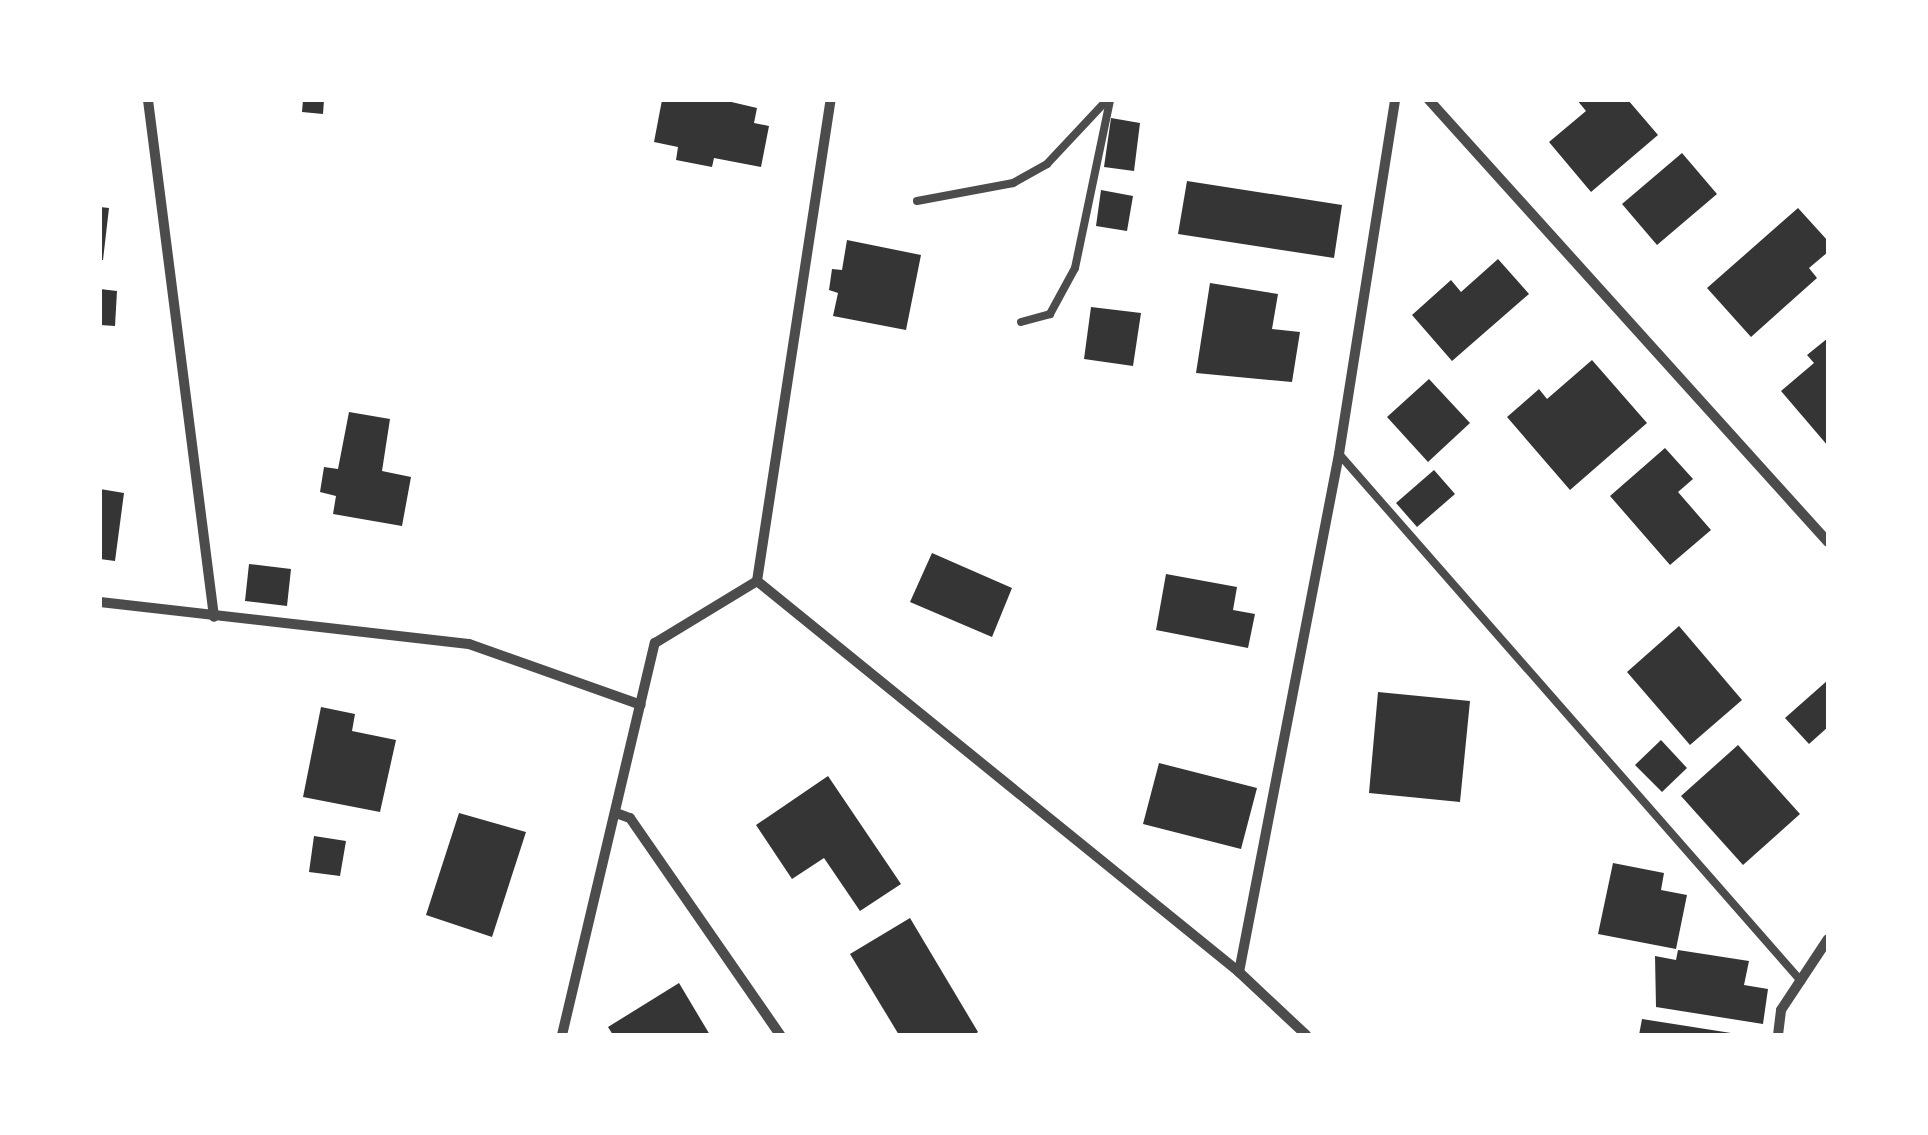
<!DOCTYPE html>
<style>
body{margin:0}
#map{position:relative;width:1928px;height:1135px;overflow:hidden;background:#fff;font-family:"Titillium Web",sans-serif}
div>[style]{position:absolute}
[style*='--x']{left:calc(var(--x)*1px);top:calc(var(--y)*1px);width:calc(var(--w)*1px);rotate:calc(var(--a)*1deg)}
.building>*{inset:0;background:#353535}
.service>*{height:8px;margin:-4px;padding:0 4px;transform-origin:4px;border-radius:4px;background:#4c4c4c}
.minor>*{height:10px;margin:-5px;padding:0 5px;transform-origin:5px;border-radius:5px;background:#4c4c4c}
span{translate:-50% -50%;white-space:nowrap;text-align:center;line-height:1.15;-webkit-text-stroke:9px #fff;paint-order:stroke}
.frame{position:absolute;inset:0;border:102px solid #fff;pointer-events:none}
</style>
<div id="map">
<div class="building">
<i style="clip-path:polygon(303px 100px,324px 100px,323px 114px,302px 112px)"></i>
<i style="clip-path:polygon(662px 100px,723px 100px,757px 108px,754px 123px,769px 126px,761px 167px,714px 158px,712px 167px,676px 160px,678px 147px,654px 142px)"></i>
<i style="clip-path:polygon(1577px 100px,1628px 100px,1658px 135px,1591px 192px,1549px 142px,1586px 111px)"></i>
<i style="clip-path:polygon(1111px 118px,1140px 123px,1134px 171px,1104px 167px)"></i>
<i style="clip-path:polygon(1682px 153px,1717px 194px,1657px 245px,1622px 204px)"></i>
<i style="clip-path:polygon(1187px 181px,1342px 205px,1334px 258px,1178px 234px)"></i>
<i style="clip-path:polygon(1101px 190px,1133px 196px,1127px 231px,1096px 226px)"></i>
<i style="clip-path:polygon(100px 207px,109px 208px,103px 260px,100px 260px)"></i>
<i style="clip-path:polygon(1798px 208px,1828px 241px,1828px 252px,1809px 268px,1817px 278px,1751px 337px,1707px 288px)"></i>
<i style="clip-path:polygon(847px 240px,921px 255px,906px 330px,833px 316px,838px 293px,829px 290px,832px 269px,842px 270px)"></i>
<i style="clip-path:polygon(1498px 259px,1529px 294px,1452px 361px,1412px 315px,1451px 280px,1461px 292px)"></i>
<i style="clip-path:polygon(1210px 283px,1278px 294px,1272px 329px,1300px 332px,1292px 382px,1196px 373px)"></i>
<i style="clip-path:polygon(100px 289px,117px 291px,115px 326px,100px 325px)"></i>
<i style="clip-path:polygon(1091px 307px,1141px 313px,1133px 366px,1084px 359px)"></i>
<i style="clip-path:polygon(1828px 338px,1828px 446px,1781px 391px,1814px 363px,1807px 355px)"></i>
<i style="clip-path:polygon(1592px 360px,1647px 423px,1570px 490px,1507px 417px,1539px 389px,1547px 399px)"></i>
<i style="clip-path:polygon(1429px 379px,1470px 423px,1428px 462px,1387px 417px)"></i>
<i style="clip-path:polygon(349px 412px,390px 419px,382px 471px,411px 477px,402px 526px,333px 514px,336px 496px,320px 492px,324px 467px,338px 469px)"></i>
<i style="clip-path:polygon(1665px 448px,1693px 479px,1678px 492px,1711px 530px,1670px 565px,1610px 496px)"></i>
<i style="clip-path:polygon(1434px 470px,1455px 494px,1417px 527px,1396px 503px)"></i>
<i style="clip-path:polygon(100px 489px,124px 493px,115px 561px,100px 559px)"></i>
<i style="clip-path:polygon(932px 553px,1012px 588px,992px 637px,910px 602px)"></i>
<i style="clip-path:polygon(249px 564px,291px 569px,287px 606px,245px 601px)"></i>
<i style="clip-path:polygon(1166px 574px,1237px 587px,1233px 610px,1255px 614px,1248px 648px,1156px 630px)"></i>
<i style="clip-path:polygon(1679px 626px,1742px 700px,1690px 745px,1627px 672px)"></i>
<i style="clip-path:polygon(1828px 680px,1828px 727px,1809px 744px,1785px 718px)"></i>
<i style="clip-path:polygon(1378px 692px,1470px 701px,1460px 802px,1369px 793px)"></i>
<i style="clip-path:polygon(321px 707px,355px 714px,352px 731px,396px 740px,380px 812px,303px 797px)"></i>
<i style="clip-path:polygon(1661px 740px,1687px 768px,1662px 792px,1635px 765px)"></i>
<i style="clip-path:polygon(1738px 745px,1800px 814px,1743px 865px,1681px 796px)"></i>
<i style="clip-path:polygon(1159px 763px,1257px 788px,1241px 849px,1143px 824px)"></i>
<i style="clip-path:polygon(828px 776px,901px 884px,860px 911px,824px 858px,792px 879px,756px 825px)"></i>
<i style="clip-path:polygon(459px 813px,526px 832px,492px 937px,426px 915px)"></i>
<i style="clip-path:polygon(314px 836px,346px 841px,340px 876px,309px 872px)"></i>
<i style="clip-path:polygon(1613px 863px,1664px 873px,1661px 890px,1687px 895px,1676px 949px,1598px 934px)"></i>
<i style="clip-path:polygon(910px 918px,978px 1032px,974px 1035px,899px 1035px,850px 954px)"></i>
<i style="clip-path:polygon(1678px 950px,1749px 961px,1744px 985px,1768px 989px,1763px 1024px,1656px 1007px,1655px 956px,1676px 960px)"></i>
<i style="clip-path:polygon(679px 983px,710px 1035px,613px 1035px,608px 1027px)"></i>
<i style="clip-path:polygon(1642px 1019px,1731px 1033px,1731px 1035px,1639px 1035px)"></i>
</div>
<div class="service">
<i style="--x:917;--y:201;--w:98;--a:-10.6"></i>
<i style="--x:1013;--y:183;--w:39;--a:-29"></i>
<i style="--x:1047;--y:164;--w:88;--a:-46.8"></i>
<i style="--x:1021;--y:322;--w:30;--a:-15"></i>
<i style="--x:1050;--y:314;--w:52;--a:-61.5"></i>
<i style="--x:1075;--y:268;--w:172;--a:-78.2"></i>
<i style="--x:1339;--y:454;--w:701;--a:48.76"></i>
</div>
<div class="minor">
<i style="--x:148;--y:100;--w:521;--a:82.72"></i>
<i style="--x:1429;--y:100;--w:595;--a:47.93"></i>
<i style="--x:757;--y:581;--w:621;--a:39.05"></i>
<i style="--x:1239;--y:972;--w:92;--a:43.2"></i>
<i style="--x:757;--y:581;--w:487;--a:-81.3"></i>
<i style="--x:100;--y:602;--w:371;--a:6.5"></i>
<i style="--x:469;--y:644;--w:182;--a:19.5"></i>
<i style="--x:616;--y:813;--w:15;--a:20"></i>
<i style="--x:630;--y:818;--w:264;--a:55.3"></i>
<i style="--x:1239;--y:972;--w:528;--a:-79.07"></i>
<i style="--x:1339;--y:454;--w:358;--a:-81"></i>
<i style="--x:562;--y:1035;--w:403;--a:-76.7"></i>
<i style="--x:655;--y:643;--w:119;--a:-31.3"></i>
<i style="--x:1778;--y:1035;--w:25;--a:-83"></i>
<i style="--x:1781;--y:1010;--w:85;--a:-56.5"></i>
</div>
<div class="frame"></div>
</div>
